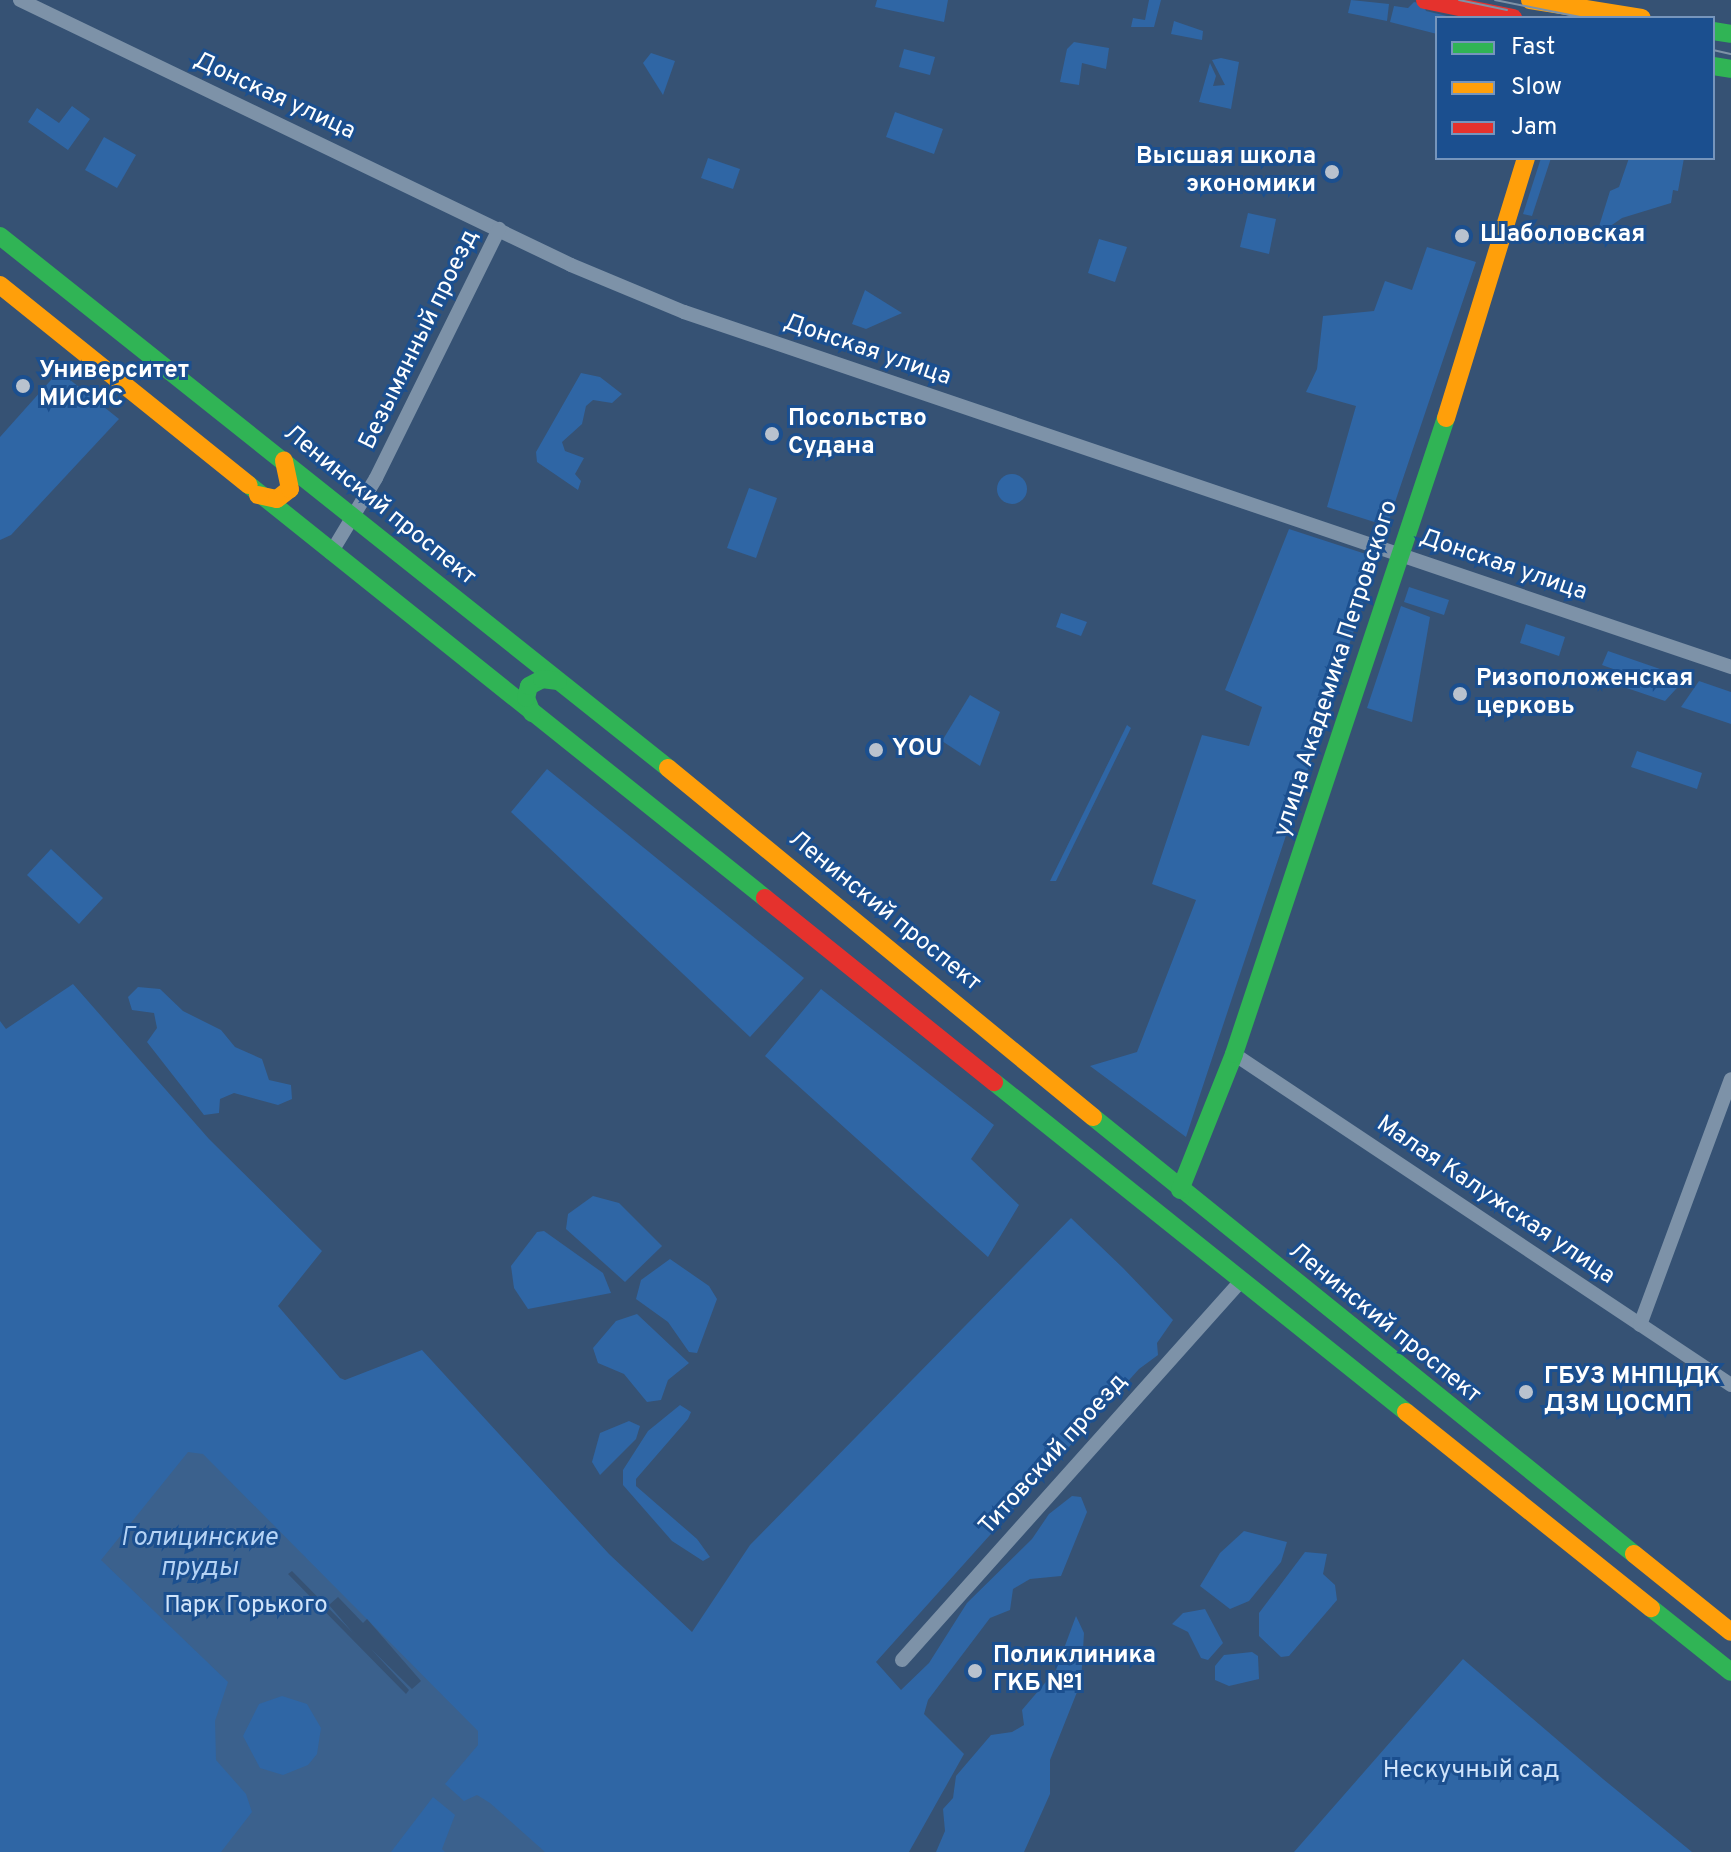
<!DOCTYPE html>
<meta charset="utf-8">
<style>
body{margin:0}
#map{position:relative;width:1731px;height:1852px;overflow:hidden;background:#365274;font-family:Overpass,sans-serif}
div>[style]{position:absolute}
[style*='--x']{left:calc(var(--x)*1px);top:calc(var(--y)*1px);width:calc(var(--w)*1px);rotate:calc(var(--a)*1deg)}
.green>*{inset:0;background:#2f66a5}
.round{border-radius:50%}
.water>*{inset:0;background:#3b618d}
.pier>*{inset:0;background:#365274}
.street>*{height:14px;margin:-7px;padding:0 7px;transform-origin:7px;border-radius:7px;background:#7d92a8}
.fast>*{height:18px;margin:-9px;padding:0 9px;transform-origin:9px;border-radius:9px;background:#30b455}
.slow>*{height:18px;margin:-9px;padding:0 9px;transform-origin:9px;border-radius:9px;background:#ff9f0a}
.jam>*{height:18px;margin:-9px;padding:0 9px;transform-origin:9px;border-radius:9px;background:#e5322d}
.tram>*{height:2px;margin:-1px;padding:0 1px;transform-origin:1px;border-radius:1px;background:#7e92a7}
.dots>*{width:22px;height:22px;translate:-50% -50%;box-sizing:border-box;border:4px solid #1b4f8f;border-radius:50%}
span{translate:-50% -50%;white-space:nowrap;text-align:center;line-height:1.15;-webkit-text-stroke:6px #1b4f8f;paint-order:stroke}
.street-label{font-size:24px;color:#fff}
.poi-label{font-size:24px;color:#fff;font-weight:700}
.right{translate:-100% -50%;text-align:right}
.left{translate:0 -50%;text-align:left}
.park-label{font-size:24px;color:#cfe3fa}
.water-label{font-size:26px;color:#b5d3f5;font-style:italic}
.legend{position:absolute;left:1435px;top:16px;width:280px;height:144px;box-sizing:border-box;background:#1b4f8f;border:2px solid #7695bc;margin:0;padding:10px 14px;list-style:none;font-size:24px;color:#fff}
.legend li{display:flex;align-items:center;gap:16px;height:40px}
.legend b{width:40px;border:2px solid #7695bc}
</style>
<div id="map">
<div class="green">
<i style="clip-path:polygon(877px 0,948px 0,944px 22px,875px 7px)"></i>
<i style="clip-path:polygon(1149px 0,1161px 0,1154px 27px,1131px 27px,1133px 18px,1145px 20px)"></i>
<i style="clip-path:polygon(1351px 0,1389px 4px,1387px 21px,1348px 13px)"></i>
<i style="clip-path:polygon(1414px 2px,1423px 4px,1426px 11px,1447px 16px,1437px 18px,1437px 34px,1390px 22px,1394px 6px,1408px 8px)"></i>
<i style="clip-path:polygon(1174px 21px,1203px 31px,1202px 40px,1171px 34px)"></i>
<i style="clip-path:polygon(1074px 42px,1109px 48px,1106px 69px,1082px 63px,1079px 85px,1060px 82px,1067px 49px)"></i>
<i style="clip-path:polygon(904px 49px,935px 57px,930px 75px,899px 67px)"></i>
<i style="clip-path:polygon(651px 53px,675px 61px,663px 95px,643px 63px)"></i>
<i style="clip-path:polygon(1221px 58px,1239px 62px,1231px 109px,1199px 102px,1210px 63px,1216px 76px,1213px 86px,1225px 85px,1212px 60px)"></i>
<i style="clip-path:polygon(72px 106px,90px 119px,68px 150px,28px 122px,37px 108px,59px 123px)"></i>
<i style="clip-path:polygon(895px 112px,943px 129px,934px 154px,886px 137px)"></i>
<i style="clip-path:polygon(104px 137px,136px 155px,117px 188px,85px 170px)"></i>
<i style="clip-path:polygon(708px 158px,740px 169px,733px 189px,701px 178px)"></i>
<i style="clip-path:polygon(1541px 158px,1551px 158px,1532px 216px,1523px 214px)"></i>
<i style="clip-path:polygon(1629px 158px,1684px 158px,1678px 191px,1673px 190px,1671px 203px,1622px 218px,1596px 236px,1610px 191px,1619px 187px)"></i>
<i style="clip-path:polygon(1248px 213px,1276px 219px,1269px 254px,1240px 247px)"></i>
<i style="clip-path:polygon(1099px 239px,1127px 247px,1115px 282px,1088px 273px)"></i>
<i style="clip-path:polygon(1427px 247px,1476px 262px,1387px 526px,1327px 507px,1356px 406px,1306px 392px,1317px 369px,1323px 316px,1374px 311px,1385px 281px,1412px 290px)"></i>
<i style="clip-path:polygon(865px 290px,902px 313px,866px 329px,852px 324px)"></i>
<i style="clip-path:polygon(59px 371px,119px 419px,11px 535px,0 540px,0 437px)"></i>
<i style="clip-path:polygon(581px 373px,600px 377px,622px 394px,612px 403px,593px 400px,586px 406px,582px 424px,562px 442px,565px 451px,584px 458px,575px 474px,581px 481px,578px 490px,537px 462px,536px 452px)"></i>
<i class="round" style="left:997px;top:474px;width:30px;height:30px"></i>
<i style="clip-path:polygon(749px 488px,777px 498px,756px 558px,727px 548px)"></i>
<i style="clip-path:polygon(1289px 529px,1378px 558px,1186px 1137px,1090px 1066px,1137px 1052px,1196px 900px,1152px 884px,1202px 735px,1249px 746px,1262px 707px,1225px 690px)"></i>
<i style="clip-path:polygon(1409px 587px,1449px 600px,1444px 615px,1404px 602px)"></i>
<i style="clip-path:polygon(1401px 606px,1430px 617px,1412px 722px,1367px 708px)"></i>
<i style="clip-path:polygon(1061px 613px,1087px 622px,1081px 636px,1056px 627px)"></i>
<i style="clip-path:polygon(1526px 624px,1565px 637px,1559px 656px,1520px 643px)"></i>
<i style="clip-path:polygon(1608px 651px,1686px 678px,1665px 701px,1615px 684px,1616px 670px,1602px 665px)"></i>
<i style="clip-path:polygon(1699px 681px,1731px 692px,1731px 724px,1681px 707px)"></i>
<i style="clip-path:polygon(970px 695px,1000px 712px,980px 766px,942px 741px)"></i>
<i style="clip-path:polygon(1127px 725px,1131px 728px,1056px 881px,1050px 881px)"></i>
<i style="clip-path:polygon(1637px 751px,1702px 773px,1697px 789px,1631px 767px)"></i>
<i style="clip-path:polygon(547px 769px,804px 978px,750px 1037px,511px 812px)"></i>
<i style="clip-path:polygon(51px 849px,103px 898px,79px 924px,27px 875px)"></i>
<i style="clip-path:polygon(73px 984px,209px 1139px,322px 1251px,278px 1306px,340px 1378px,345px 1380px,422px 1350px,609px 1554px,692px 1632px,750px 1545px,1071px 1218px,1123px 1268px,1173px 1320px,1157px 1343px,1158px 1355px,1139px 1369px,876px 1662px,901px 1690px,929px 1663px,967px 1603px,1032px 1539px,1049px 1514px,1072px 1496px,1081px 1497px,1087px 1512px,1061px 1576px,1030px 1579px,1013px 1589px,1010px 1610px,990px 1618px,928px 1700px,924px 1714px,964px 1754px,909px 1852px,0 1852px,0 1021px,6px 1029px)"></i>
<i style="clip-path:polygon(138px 987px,160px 989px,183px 1011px,221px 1030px,235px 1047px,262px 1059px,269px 1080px,291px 1085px,292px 1099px,278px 1105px,234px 1093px,220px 1099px,219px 1113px,204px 1115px,147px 1042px,157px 1028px,154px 1013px,132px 1010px,128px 997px)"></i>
<i style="clip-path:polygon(821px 989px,994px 1125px,971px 1159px,1019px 1205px,988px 1257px,765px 1056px)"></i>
<i style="clip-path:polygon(593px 1196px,619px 1203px,662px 1246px,625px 1282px,566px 1229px,568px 1214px)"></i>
<i style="clip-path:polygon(544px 1231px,603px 1273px,611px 1293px,528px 1309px,514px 1288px,511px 1266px,537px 1232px)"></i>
<i style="clip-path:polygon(670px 1259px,709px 1286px,717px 1299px,697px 1353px,689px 1352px,668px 1322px,636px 1299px,641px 1280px)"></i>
<i style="clip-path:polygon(637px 1314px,689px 1363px,668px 1380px,661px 1400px,647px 1402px,624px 1374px,598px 1363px,593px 1348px,616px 1321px)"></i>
<i style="clip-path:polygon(680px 1405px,691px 1412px,688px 1419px,636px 1479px,636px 1486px,697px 1539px,710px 1557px,703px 1561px,672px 1541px,623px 1485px,623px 1470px,648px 1431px)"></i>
<i style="clip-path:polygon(629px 1421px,640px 1426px,636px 1439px,600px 1475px,592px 1462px,600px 1433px)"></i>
<i style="clip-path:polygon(1244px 1531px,1287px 1542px,1281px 1562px,1249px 1601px,1230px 1609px,1200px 1586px,1220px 1553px)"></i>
<i style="clip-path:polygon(1305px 1552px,1327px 1554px,1323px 1574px,1335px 1585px,1337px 1600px,1289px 1656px,1281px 1657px,1259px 1636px,1259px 1613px)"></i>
<i style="clip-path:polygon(1205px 1609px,1223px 1643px,1208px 1660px,1201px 1658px,1188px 1632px,1172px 1624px,1183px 1613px)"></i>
<i style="clip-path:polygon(1076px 1616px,1084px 1633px,1081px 1682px,1050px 1760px,1050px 1794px,1024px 1852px,936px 1852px,945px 1831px,943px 1809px,953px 1798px,956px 1776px,991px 1735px,1012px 1732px,1024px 1725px,1022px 1710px,1056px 1670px)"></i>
<i style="clip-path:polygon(1252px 1652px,1258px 1656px,1259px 1679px,1229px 1686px,1215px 1680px,1215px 1666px,1224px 1655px)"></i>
<i style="clip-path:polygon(1463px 1659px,1603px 1779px,1692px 1852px,1294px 1852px)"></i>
</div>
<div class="water">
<i style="clip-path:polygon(evenodd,188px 1452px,203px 1454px,478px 1731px,478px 1745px,445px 1784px,464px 1801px,477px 1795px,490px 1803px,545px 1852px,445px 1852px,442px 1849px,455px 1815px,433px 1797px,391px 1852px,221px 1852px,252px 1812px,246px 1794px,216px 1760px,215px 1721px,228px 1682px,101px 1560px,188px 1452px,282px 1696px,307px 1704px,321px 1728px,317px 1754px,308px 1765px,283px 1775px,260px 1768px,243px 1736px,259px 1704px,282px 1696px)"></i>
</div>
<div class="pier">
<i style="clip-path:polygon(292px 1571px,353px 1633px,329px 1605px,338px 1597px,363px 1623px,367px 1619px,421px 1681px,412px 1689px,371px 1649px,409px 1690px,406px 1694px,288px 1574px)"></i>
</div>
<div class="street">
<i style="--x:20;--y:0;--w:611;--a:25.68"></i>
<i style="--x:571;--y:265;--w:122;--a:22.6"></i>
<i style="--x:684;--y:312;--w:1106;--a:18.73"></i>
<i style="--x:331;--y:553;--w:87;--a:-59"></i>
<i style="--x:376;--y:478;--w:278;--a:-63.7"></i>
<i style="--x:1234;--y:1054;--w:597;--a:33.66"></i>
<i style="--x:1640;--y:1325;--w:262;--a:-69.7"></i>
<i style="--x:902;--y:1660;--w:507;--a:-48.2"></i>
</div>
<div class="fast">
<i style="--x:1713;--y:31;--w:18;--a:9"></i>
<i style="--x:1713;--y:66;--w:18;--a:9"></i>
<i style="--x:0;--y:236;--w:854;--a:38.53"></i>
<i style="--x:249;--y:485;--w:661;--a:38.67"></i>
<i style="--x:532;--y:713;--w:16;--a:-112"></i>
<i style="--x:526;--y:698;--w:12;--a:-76"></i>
<i style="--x:529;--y:686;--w:15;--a:-28"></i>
<i style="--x:542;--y:679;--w:16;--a:7"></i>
<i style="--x:994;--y:1082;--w:528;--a:38.69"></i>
<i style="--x:1093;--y:1117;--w:695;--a:38.93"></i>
<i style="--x:1180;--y:1190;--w:146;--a:-68.3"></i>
<i style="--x:1234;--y:1054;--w:670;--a:-71.57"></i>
<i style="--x:1651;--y:1608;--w:102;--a:38.7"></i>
</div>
<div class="slow">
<i style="--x:1530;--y:0;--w:113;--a:9.1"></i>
<i style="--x:0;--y:285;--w:319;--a:38.8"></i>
<i style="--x:1446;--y:418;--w:272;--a:-72.9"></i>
<i style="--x:258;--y:495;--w:19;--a:12"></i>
<i style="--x:277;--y:499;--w:16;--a:-38"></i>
<i style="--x:290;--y:489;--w:29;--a:-102"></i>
<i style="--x:668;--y:768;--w:550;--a:39.39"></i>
<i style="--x:1406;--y:1412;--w:314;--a:38.7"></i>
<i style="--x:1634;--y:1554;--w:124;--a:38.8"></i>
</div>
<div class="jam">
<i style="--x:1425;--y:0;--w:90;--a:11.6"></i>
<i style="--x:765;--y:898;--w:294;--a:38.8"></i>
</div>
<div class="tram">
<i style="--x:1459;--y:0;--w:49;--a:11.8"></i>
<i style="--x:1495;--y:0;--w:92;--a:11.3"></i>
<i style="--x:1713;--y:50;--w:18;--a:13"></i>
</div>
<div class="dots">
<i style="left:1332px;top:172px;background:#b9c2ce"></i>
<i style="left:1462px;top:236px;background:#b9c2ce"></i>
<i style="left:23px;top:386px;background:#b9c2ce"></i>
<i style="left:772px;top:434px;background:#b9c2ce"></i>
<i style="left:1460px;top:694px;background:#b9c2ce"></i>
<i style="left:876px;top:750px;background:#b9c2ce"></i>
<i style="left:1526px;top:1392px;background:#b9c2ce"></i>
<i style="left:975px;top:1671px;background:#b9c2ce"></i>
</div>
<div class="street-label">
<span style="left:274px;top:97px;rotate:25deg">Донская улица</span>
<span style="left:420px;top:340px;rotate:-64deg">Безымянный проезд</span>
<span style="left:867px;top:351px;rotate:19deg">Донская улица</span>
<span style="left:379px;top:506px;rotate:39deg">Ленинский проспект</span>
<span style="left:1503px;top:566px;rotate:19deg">Донская улица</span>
<span style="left:1337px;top:669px;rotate:-72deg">улица Академика Петровского</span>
<span style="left:884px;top:912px;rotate:39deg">Ленинский проспект</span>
<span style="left:1495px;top:1201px;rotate:34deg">Малая Калужская улица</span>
<span style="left:1384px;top:1324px;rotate:39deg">Ленинский проспект</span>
<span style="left:1054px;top:1455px;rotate:-48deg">Титовский проезд</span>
</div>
<div class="poi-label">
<span class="right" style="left:1316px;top:172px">Высшая школа<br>экономики</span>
<span class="left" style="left:1480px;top:236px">Шаболовская</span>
<span class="left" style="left:39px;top:386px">Университет<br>МИСИС</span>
<span class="left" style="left:788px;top:434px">Посольство<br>Судана</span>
<span class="left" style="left:1476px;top:694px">Ризоположенская<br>церковь</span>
<span class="left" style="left:892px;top:750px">YOU</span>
<span class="left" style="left:1544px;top:1392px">ГБУЗ МНПЦДК<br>ДЗМ ЦОСМП</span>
<span class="left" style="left:993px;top:1671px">Поликлиника<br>ГКБ №1</span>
</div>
<div class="park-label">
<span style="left:246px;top:1607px">Парк Горького</span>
<span style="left:1471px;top:1772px">Нескучный сад</span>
</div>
<div class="water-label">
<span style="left:199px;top:1554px">Голицинские<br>пруды</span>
</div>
<ul class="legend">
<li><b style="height:10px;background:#30b455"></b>Fast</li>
<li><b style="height:10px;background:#ff9f0a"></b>Slow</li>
<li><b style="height:10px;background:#e5322d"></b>Jam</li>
</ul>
</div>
